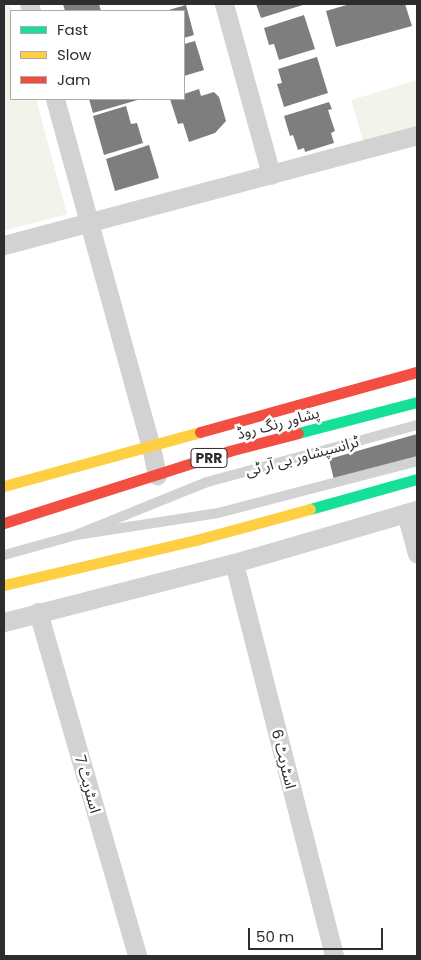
<!DOCTYPE html>
<meta charset="utf-8">
<style>
body{margin:0}
#map{position:relative;width:421px;height:960px;overflow:hidden;background:#fff;font-family:Poppins,"Noto Sans Arabic",sans-serif}
div>[style]{position:absolute}
[style*='--x']{left:calc(var(--x)*1px);top:calc(var(--y)*1px);width:calc(var(--w)*1px);rotate:calc(var(--a)*1deg)}
.green>*{inset:0;background:#f2f4eb}
.building>*{inset:0;background:#7e7e7e}
.lane>*{height:10px;margin:-5px;padding:0 5px;transform-origin:5px;border-radius:5px;background:#d2d2d2}
.street>*{height:19px;margin:-9.5px;padding:0 9.5px;transform-origin:9.5px;border-radius:9.5px;background:#d2d2d2}
.fast>*{height:11px;margin:-5.5px;padding:0 5.5px;transform-origin:5.5px;border-radius:5.5px;background:#16e098}
.slow>*{height:11px;margin:-5.5px;padding:0 5.5px;transform-origin:5.5px;border-radius:5.5px;background:#ffcf43}
.jam>*{height:11px;margin:-5.5px;padding:0 5.5px;transform-origin:5.5px;border-radius:5.5px;background:#f24e42}
span{translate:-50% -50%;white-space:nowrap;text-align:center;line-height:1.15;-webkit-text-stroke:5px #fff;paint-order:stroke}
.shield-label span{padding:1px 4px;background:#fff;border:1px solid;border-radius:4px;-webkit-text-stroke-width:0}
.shield-label{font-size:14px;color:#2d2d2d;font-weight:700}
.street-label{font-size:15px;color:#2d2d2d}
.frame{position:absolute;inset:0;border:5px solid #2d2d2d;pointer-events:none}
.legend{position:absolute;left:10px;top:10px;width:175px;height:90px;box-sizing:border-box;background:#fff;border:1px solid #ababab;margin:0;padding:6px 9px;list-style:none;font-size:15px;color:#2d2d2d}
.legend li{display:flex;align-items:center;gap:10px;height:25px}
.legend b{width:25px;border:1px solid #ababab}
.scale{position:absolute;left:248px;top:928px;width:135px;height:22px;box-sizing:border-box;border:2px solid #2d2d2d;border-top:0;padding-left:6px;font-size:15px;line-height:18px;white-space:nowrap;color:#2d2d2d;-webkit-text-stroke:4px #fff;paint-order:stroke}
</style>
<div id="map">
<div class="green">
<i style="clip-path:polygon(4px 4px,10px 4px,12px 11px,11px 99px,36px 99px,67px 214px,4px 231px)"></i>
<i style="clip-path:polygon(417px 80px,417px 129px,364px 144px,351px 100px)"></i>
</div>
<div class="building">
<i style="clip-path:polygon(63px 4px,99px 4px,101px 11px,65px 11px)"></i>
<i style="clip-path:polygon(256px 4px,306px 4px,261px 18px)"></i>
<i style="clip-path:polygon(350px 4px,405px 4px,412px 26px,336px 47px,326px 11px)"></i>
<i style="clip-path:polygon(186px 5px,194px 35px,184px 38px,184px 11px,165px 11px)"></i>
<i style="clip-path:polygon(304px 15px,315px 49px,279px 60px,274px 44px,269px 45px,264px 28px)"></i>
<i style="clip-path:polygon(195px 41px,204px 70px,184px 76px,184px 44px)"></i>
<i style="clip-path:polygon(317px 57px,328px 93px,284px 107px,277px 84px,282px 83px,278px 69px)"></i>
<i style="clip-path:polygon(199px 89px,201px 96px,214px 92px,219px 97px,226px 121px,215px 133px,189px 142px,183px 123px,178px 124px,170px 99px,184px 99px,184px 94px)"></i>
<i style="clip-path:polygon(89px 99px,141px 99px,93px 113px)"></i>
<i style="clip-path:polygon(329px 102px,332px 109px,328px 110px,335px 131px,331px 133px,334px 143px,305px 152px,304px 148px,298px 150px,293px 135px,290px 136px,284px 116px)"></i>
<i style="clip-path:polygon(126px 106px,131px 124px,137px 123px,143px 143px,104px 155px,93px 116px)"></i>
<i style="clip-path:polygon(149px 145px,159px 178px,115px 191px,106px 159px)"></i>
<i style="clip-path:polygon(417px 434px,417px 457px,334px 480px,329px 459px)"></i>
</div>
<div class="lane">
<i style="--x:417;--y:425;--w:218;--a:164.8"></i>
<i style="--x:207;--y:482;--w:141;--a:158"></i>
<i style="--x:76;--y:535;--w:144;--a:-8.8"></i>
<i style="--x:218;--y:513;--w:206;--a:-14.6"></i>
<i style="--x:4;--y:555;--w:75;--a:-15.5"></i>
</div>
<div class="street">
<i style="--x:29;--y:4;--w:7;--a:74"></i>
<i style="--x:224;--y:4;--w:177;--a:74.6"></i>
<i style="--x:55;--y:99;--w:361;--a:74.6"></i>
<i style="--x:151;--y:447;--w:29;--a:78"></i>
<i style="--x:4;--y:245;--w:427;--a:-14.9"></i>
<i style="--x:406;--y:513;--w:42;--a:75"></i>
<i style="--x:234;--y:563;--w:406;--a:75.7"></i>
<i style="--x:38;--y:612;--w:358;--a:73.9"></i>
<i style="--x:4;--y:622;--w:237;--a:-14.4"></i>
<i style="--x:234;--y:563;--w:191;--a:-16.2"></i>
</div>
<div class="fast">
<i style="--x:298;--y:433;--w:123;--a:-14.6"></i>
<i style="--x:310;--y:509;--w:111;--a:-15.7"></i>
</div>
<div class="slow">
<i style="--x:4;--y:486;--w:203;--a:-15.4"></i>
<i style="--x:4;--y:585;--w:197;--a:-13.2"></i>
<i style="--x:196;--y:540;--w:118;--a:-15.2"></i>
</div>
<div class="jam">
<i style="--x:200;--y:432;--w:225;--a:-15.5"></i>
<i style="--x:4;--y:523;--w:236;--a:-17.7"></i>
<i style="--x:229;--y:451;--w:71;--a:-14.6"></i>
</div>
<div class="shield-label">
<span style="left:209px;top:458px">PRR</span>
</div>
<div class="street-label">
<span style="left:278px;top:423px;rotate:-15deg">پشاور رنگ روڈ</span>
<span style="left:302px;top:456px;rotate:-15deg">ٹرانسپشاور بی آر ٹی</span>
<span style="left:284px;top:759px;rotate:76deg">اسٹریٹ 6</span>
<span style="left:88px;top:784px;rotate:74deg">اسٹریٹ 7</span>
</div>
<div class="frame"></div>
<ul class="legend">
<li><b style="height:6px;background:#16e098"></b>Fast</li>
<li><b style="height:6px;background:#ffcf43"></b>Slow</li>
<li><b style="height:6px;background:#f24e42"></b>Jam</li>
</ul>
<div class="scale">50 m</div>
</div>
